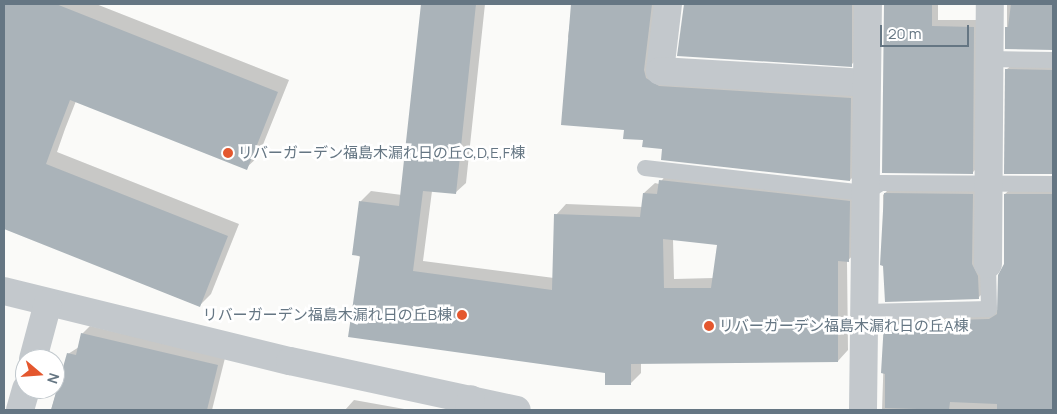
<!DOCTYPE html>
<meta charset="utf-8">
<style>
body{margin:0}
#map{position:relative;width:1057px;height:414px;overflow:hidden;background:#fafaf8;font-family:Manrope,"Noto Sans JP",sans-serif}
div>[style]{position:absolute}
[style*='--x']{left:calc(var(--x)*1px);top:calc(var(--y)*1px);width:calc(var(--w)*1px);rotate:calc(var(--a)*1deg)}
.shadow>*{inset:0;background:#0003}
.building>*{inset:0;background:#aab3b9}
.service>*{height:16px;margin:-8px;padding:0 8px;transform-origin:8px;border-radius:8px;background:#c3c8cc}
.minor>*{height:28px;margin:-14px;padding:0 14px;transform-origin:14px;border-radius:14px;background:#c3c8cc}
.tertiary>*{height:28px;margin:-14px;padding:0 14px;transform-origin:14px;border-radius:14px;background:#c3c8cc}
.dots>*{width:14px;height:14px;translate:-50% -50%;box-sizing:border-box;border:2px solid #fff;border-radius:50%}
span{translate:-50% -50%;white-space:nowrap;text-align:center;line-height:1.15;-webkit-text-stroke:5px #fff;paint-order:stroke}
.poi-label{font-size:15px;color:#657683}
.left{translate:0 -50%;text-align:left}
.right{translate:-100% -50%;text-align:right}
.frame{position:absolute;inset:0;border:5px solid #657683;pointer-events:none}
.north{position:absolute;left:15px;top:349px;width:50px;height:50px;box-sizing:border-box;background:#fff;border:1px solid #c1c8cd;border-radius:50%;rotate:108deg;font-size:14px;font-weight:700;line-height:20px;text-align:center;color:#657683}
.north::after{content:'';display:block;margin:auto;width:18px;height:22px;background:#e4572e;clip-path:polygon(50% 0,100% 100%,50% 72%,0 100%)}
.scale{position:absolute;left:880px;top:25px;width:89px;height:22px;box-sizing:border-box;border:2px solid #657683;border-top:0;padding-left:6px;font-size:15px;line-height:18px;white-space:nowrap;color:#657683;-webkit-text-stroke:4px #fff;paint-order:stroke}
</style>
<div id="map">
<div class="shadow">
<i style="clip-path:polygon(4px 4px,96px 4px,289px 80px,258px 157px,246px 168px,76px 101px,65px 129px,57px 152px,239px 224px,211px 294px,199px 306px,4px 228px)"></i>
<i style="clip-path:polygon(evenodd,422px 4px,485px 4px,466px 183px,455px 193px,432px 191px,423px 261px,554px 278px,556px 215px,566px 204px,643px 207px,644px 193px,655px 183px,659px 184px,670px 170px,860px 191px,859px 250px,847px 261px,848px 350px,838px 361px,641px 363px,641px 373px,630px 384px,354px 254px,361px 201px,371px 191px,402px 195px,422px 4px,673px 239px,718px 244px,714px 278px,674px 279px,673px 239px)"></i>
<i style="clip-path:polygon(573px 4px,657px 4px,650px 63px,857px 92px,856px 174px,850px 180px,644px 139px,626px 129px,568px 37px)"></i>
<i style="clip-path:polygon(685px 4px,860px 4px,858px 58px,851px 65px,679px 55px)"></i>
<i style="clip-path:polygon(885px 4px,938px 4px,938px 20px,981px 20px,980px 165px,973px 172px,883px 172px)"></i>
<i style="clip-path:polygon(1007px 4px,1053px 4px,1053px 49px,1007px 48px)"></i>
<i style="clip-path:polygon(1015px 62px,1053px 62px,1053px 173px,1006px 172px,1006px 70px)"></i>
<i style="clip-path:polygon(1014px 186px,1053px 186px,1053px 410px,882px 410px,885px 322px,893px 314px,1000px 310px,1005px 264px,1005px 194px)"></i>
<i style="clip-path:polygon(978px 189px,983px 293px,978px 298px,886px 300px,883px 195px,888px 190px)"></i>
<i style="clip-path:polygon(90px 326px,225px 358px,212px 410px,51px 410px,68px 354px,79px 347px,82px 334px)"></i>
<i style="clip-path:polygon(354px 400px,410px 410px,345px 410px)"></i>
</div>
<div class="building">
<i style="clip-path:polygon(4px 4px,56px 4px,278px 92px,247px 170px,70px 100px,54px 142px,46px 164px,228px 236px,200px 307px,4px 229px)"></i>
<i style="clip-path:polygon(evenodd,421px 4px,476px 4px,456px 194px,423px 191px,413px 271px,552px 290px,554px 214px,640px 217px,643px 193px,657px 194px,659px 180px,850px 201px,849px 262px,838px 261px,838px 362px,631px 364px,631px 385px,605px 385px,605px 373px,348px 337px,360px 256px,352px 255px,359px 201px,399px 206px,421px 4px,663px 239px,717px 245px,711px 288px,664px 288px,663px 239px)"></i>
<i style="clip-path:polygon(571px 4px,652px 4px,644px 70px,646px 78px,659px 86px,851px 98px,850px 181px,661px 160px,662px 149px,642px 147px,643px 140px,623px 139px,624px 130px,561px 125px)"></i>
<i style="clip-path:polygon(684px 4px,852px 4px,852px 67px,677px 56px)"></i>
<i style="clip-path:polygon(884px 4px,932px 4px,932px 26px,974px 27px,973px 174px,882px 173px)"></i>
<i style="clip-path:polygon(1011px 4px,1053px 4px,1053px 50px,1005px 49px,1005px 27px,1008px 27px)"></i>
<i style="clip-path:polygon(1005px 69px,1053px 70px,1053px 174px,1004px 174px)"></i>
<i style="clip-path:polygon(884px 193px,973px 194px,972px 264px,978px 276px,979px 299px,885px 302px,883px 266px,880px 265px)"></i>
<i style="clip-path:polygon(1004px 194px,1053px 194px,1053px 410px,997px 410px,997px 404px,950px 402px,949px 410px,885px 408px,885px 374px,881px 373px,884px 322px,989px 319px,997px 314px,998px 275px,1004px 264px)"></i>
<i style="clip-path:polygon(81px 333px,218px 365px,207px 410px,51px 410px,67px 353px,76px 355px)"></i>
</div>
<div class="service">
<i style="--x:989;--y:59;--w:64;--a:0.9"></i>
<i style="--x:645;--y:168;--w:221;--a:6.5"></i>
<i style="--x:865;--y:193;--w:19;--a:-32"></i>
<i style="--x:881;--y:183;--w:172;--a:0.3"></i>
<i style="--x:865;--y:312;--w:124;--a:-1.4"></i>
<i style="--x:989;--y:309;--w:45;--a:-91.3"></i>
</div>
<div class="minor">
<i style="--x:668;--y:4;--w:67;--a:96.8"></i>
<i style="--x:660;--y:71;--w:206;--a:3.3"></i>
<i style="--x:988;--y:264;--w:260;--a:-89.6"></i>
<i style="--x:4;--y:291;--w:294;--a:13.8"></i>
<i style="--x:290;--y:361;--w:232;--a:12.2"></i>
<i style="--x:33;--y:359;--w:58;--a:-75"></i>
<i style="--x:20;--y:410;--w:22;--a:-74"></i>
<i style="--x:863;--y:410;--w:406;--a:-89.3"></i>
</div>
<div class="tertiary">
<i style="--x:469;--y:410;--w:11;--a:-80"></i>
</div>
<div class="dots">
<i style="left:228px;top:153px;background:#e4572e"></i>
<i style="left:462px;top:315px;background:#e4572e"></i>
<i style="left:709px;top:326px;background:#e4572e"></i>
</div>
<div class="poi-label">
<span class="left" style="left:238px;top:153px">リバーガーデン福島木漏れ日の丘C,D,E,F棟</span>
<span class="right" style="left:452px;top:315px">リバーガーデン福島木漏れ日の丘B棟</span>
<span class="left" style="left:719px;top:326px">リバーガーデン福島木漏れ日の丘A棟</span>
</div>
<div class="frame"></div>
<div class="north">N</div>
<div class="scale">20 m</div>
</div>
